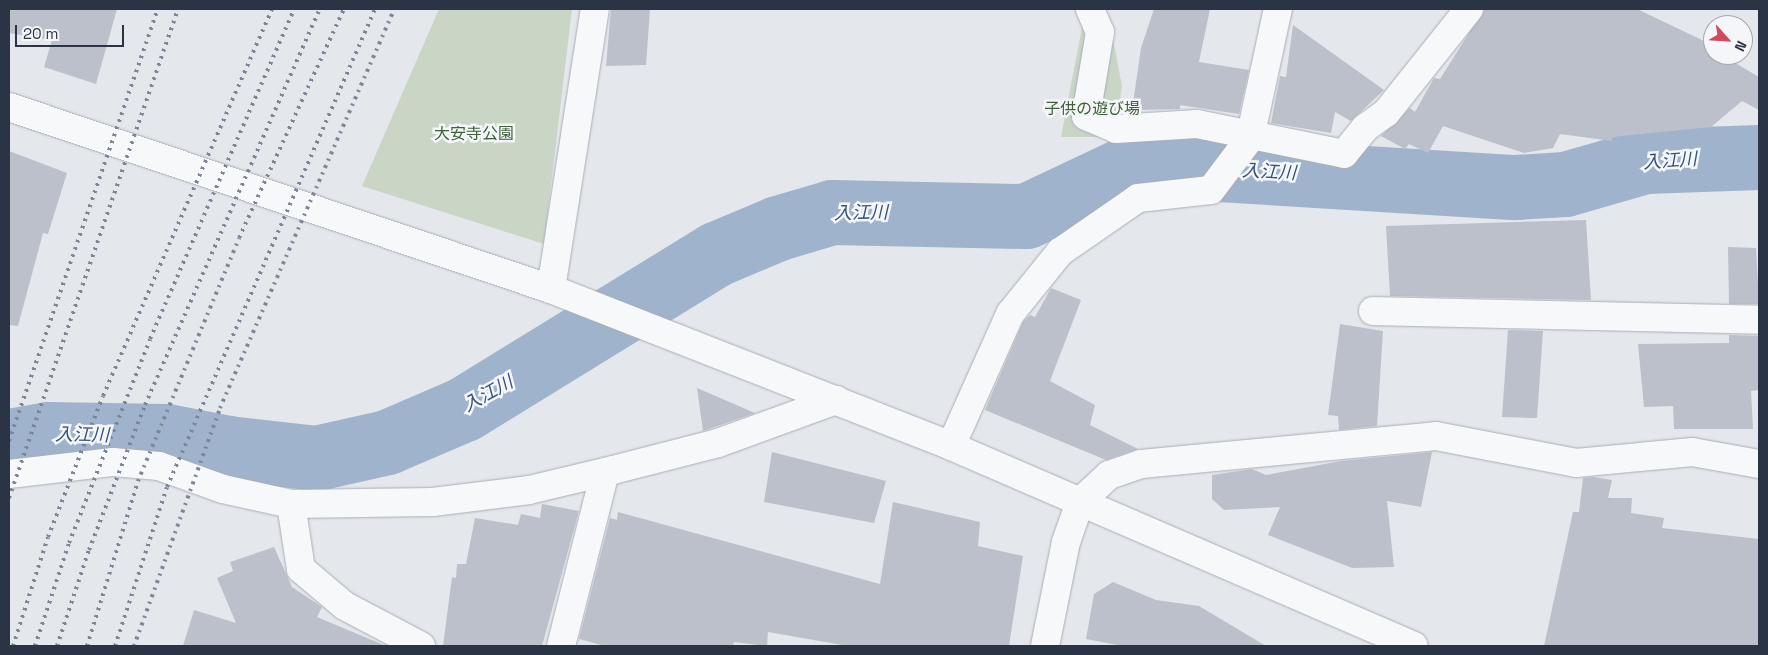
<!DOCTYPE html>
<meta charset="utf-8">
<style>
body{margin:0}
#map{position:relative;width:1768px;height:655px;overflow:hidden;background:#e4e7ec;font-family:"Space Grotesk","Noto Sans JP",sans-serif}
div>[style]{position:absolute}
[style*='--x']{left:calc(var(--x)*1px);top:calc(var(--y)*1px);width:calc(var(--w)*1px);rotate:calc(var(--a)*1deg)}
.green>*{inset:0;background:#c9d6c5}
.river>*{height:65px;margin:-32.5px;padding:0 32.5px;transform-origin:32.5px;border-radius:32.5px;background:#9fb4cc}
.building>*{inset:0;background:#bbc0ca}
.roads{filter:drop-shadow(0 0 1px #a9aeb7) drop-shadow(0 0 1px #a9aeb7)}
.minor>*{height:28px;margin:-14px;padding:0 14px;transform-origin:14px;border-radius:14px;background:#f7f8fa}
.tertiary>*{height:28px;margin:-14px;padding:0 14px;transform-origin:14px;border-radius:14px;background:#f7f8fa}
.rail>*{height:4px;margin-top:-2px;transform-origin:0;background:repeating-linear-gradient(90deg,#7d8696 0 2.5px,transparent 0 7.5px)}
span{translate:-50% -50%;white-space:nowrap;text-align:center;line-height:1.15;-webkit-text-stroke:5px #f4f6f9;paint-order:stroke}
.park-label{font-size:16px;color:#3f6138}
.water-label{font-size:18px;color:#34527a;font-style:italic}
.frame{position:absolute;inset:0;border:10px solid #2b3445;pointer-events:none}
.north{position:absolute;left:1703px;top:15px;width:50px;height:50px;box-sizing:border-box;background:#f4f6f9;border:1px solid #a4a8b1;border-radius:50%;rotate:116deg;font-size:14px;font-weight:700;line-height:20px;text-align:center;color:#2b3445}
.north::after{content:'';display:block;margin:auto;width:18px;height:22px;background:#d1495b;clip-path:polygon(50% 0,100% 100%,50% 72%,0 100%)}
.scale{position:absolute;left:15px;top:25px;width:109px;height:22px;box-sizing:border-box;border:2px solid #2b3445;border-top:0;padding-left:6px;font-size:15px;line-height:18px;white-space:nowrap;color:#2b3445;-webkit-text-stroke:4px #f4f6f9;paint-order:stroke}
</style>
<div id="map">
<div class="green">
<i style="clip-path:polygon(439px 9px,572px 9px,544px 244px,362px 186px)"></i>
<i style="clip-path:polygon(1109px 18px,1122px 86px,1114px 137px,1061px 137px,1083px 22px)"></i>
</div>
<div class="river">
<i style="--x:9;--y:441;--w:40;--a:-10"></i>
<i style="--x:48;--y:434;--w:118;--a:1"></i>
<i style="--x:166;--y:436;--w:63;--a:11"></i>
<i style="--x:228;--y:448;--w:89;--a:6.5"></i>
<i style="--x:316;--y:458;--w:73;--a:-12.7"></i>
<i style="--x:387;--y:442;--w:84;--a:-23.2"></i>
<i style="--x:464;--y:409;--w:296;--a:-31.6"></i>
<i style="--x:716;--y:254;--w:67;--a:-22.8"></i>
<i style="--x:778;--y:228;--w:56;--a:-16.5"></i>
<i style="--x:832;--y:212;--w:194;--a:1.2"></i>
<i style="--x:1026;--y:216;--w:122;--a:-25.3"></i>
<i style="--x:1136;--y:164;--w:380;--a:3.5"></i>
<i style="--x:1515;--y:187;--w:50;--a:-3.4"></i>
<i style="--x:1565;--y:184;--w:83;--a:-16"></i>
<i style="--x:1645;--y:161;--w:114;--a:-2"></i>
</div>
<div class="building">
<i style="clip-path:polygon(9px 9px,117px 9px,96px 84px,44px 67px,52px 40px,9px 33px)"></i>
<i style="clip-path:polygon(611px 9px,650px 9px,646px 65px,606px 66px)"></i>
<i style="clip-path:polygon(1154px 9px,1210px 9px,1199px 62px,1249px 70px,1239px 114px,1180px 105px,1180px 109px,1132px 110px,1141px 48px)"></i>
<i style="clip-path:polygon(1484px 9px,1637px 9px,1702px 40px,1713px 50px,1713px 55px,1722px 55px,1759px 77px,1759px 110px,1742px 101px,1711px 127px,1612px 137px,1612px 141px,1560px 134px,1553px 148px,1524px 153px,1443px 126px,1428px 153px,1409px 144px,1405px 149px,1381px 136px,1410px 108px,1415px 112px,1434px 78px,1440px 79px)"></i>
<i style="clip-path:polygon(1293px 25px,1384px 90px,1351px 121px,1335px 112px,1331px 133px,1271px 123px,1280px 76px,1286px 77px)"></i>
<i style="clip-path:polygon(9px 151px,67px 173px,48px 234px,43px 233px,18px 326px,9px 325px)"></i>
<i style="clip-path:polygon(1586px 220px,1591px 300px,1390px 296px,1386px 226px)"></i>
<i style="clip-path:polygon(1728px 247px,1756px 248px,1759px 304px,1729px 304px)"></i>
<i style="clip-path:polygon(1051px 288px,1081px 300px,1050px 381px,1095px 405px,1090px 425px,1138px 449px,1106px 460px,985px 410px,1023px 322px,1030px 315px,1035px 317px)"></i>
<i style="clip-path:polygon(1340px 324px,1383px 331px,1377px 426px,1339px 430px,1338px 416px,1328px 415px)"></i>
<i style="clip-path:polygon(1508px 330px,1543px 331px,1537px 418px,1502px 417px)"></i>
<i style="clip-path:polygon(1729px 335px,1759px 336px,1759px 390px,1751px 391px,1753px 429px,1674px 429px,1673px 406px,1644px 407px,1638px 344px,1729px 343px)"></i>
<i style="clip-path:polygon(697px 388px,755px 413px,703px 431px)"></i>
<i style="clip-path:polygon(772px 452px,886px 481px,874px 523px,764px 502px)"></i>
<i style="clip-path:polygon(1432px 452px,1421px 507px,1387px 501px,1394px 567px,1352px 568px,1268px 535px,1280px 507px,1224px 510px,1212px 499px,1212px 475px,1252px 469px,1266px 475px,1341px 461px)"></i>
<i style="clip-path:polygon(1593px 477px,1612px 480px,1608px 498px,1632px 498px,1631px 513px,1664px 518px,1662px 528px,1759px 539px,1759px 646px,1544px 646px,1573px 512px,1579px 512px,1583px 478px)"></i>
<i style="clip-path:polygon(893px 502px,980px 522px,978px 546px,1023px 556px,1009px 646px,848px 646px,768px 632px,767px 646px,734px 642px,733px 646px,605px 646px,579px 639px,610px 518px,617px 520px,618px 512px,880px 584px)"></i>
<i style="clip-path:polygon(542px 504px,579px 511px,542px 646px,443px 646px,452px 577px,456px 578px,457px 564px,466px 564px,475px 518px,518px 525px,521px 514px,540px 518px)"></i>
<i style="clip-path:polygon(274px 547px,292px 587px,322px 607px,317px 617px,386px 646px,183px 646px,194px 610px,236px 623px,217px 578px,233px 571px,230px 562px)"></i>
<i style="clip-path:polygon(1113px 582px,1156px 600px,1199px 606px,1266px 646px,1123px 646px,1086px 639px,1094px 594px)"></i>
</div>
<div class="roads">
<div class="minor">
<i style="--x:1090;--y:9;--w:25;--a:67"></i>
<i style="--x:1100;--y:32;--w:85;--a:99.5"></i>
<i style="--x:1086;--y:116;--w:33;--a:23"></i>
<i style="--x:1116;--y:129;--w:81;--a:-3.5"></i>
<i style="--x:1197;--y:124;--w:150;--a:11.5"></i>
<i style="--x:1344;--y:154;--w:33;--a:-51"></i>
<i style="--x:1365;--y:128;--w:26;--a:-36"></i>
<i style="--x:1386;--y:113;--w:133;--a:-51.4"></i>
<i style="--x:551;--y:289;--w:283;--a:-81.1"></i>
<i style="--x:1373;--y:311;--w:386;--a:1.3"></i>
<i style="--x:951;--y:446;--w:145;--a:-65.9"></i>
<i style="--x:1010;--y:314;--w:80;--a:-51.1"></i>
<i style="--x:1060;--y:252;--w:95;--a:-34.7"></i>
<i style="--x:1138;--y:198;--w:73;--a:-6.3"></i>
<i style="--x:1211;--y:190;--w:65;--a:-53.1"></i>
<i style="--x:1250;--y:138;--w:132;--a:-77.8"></i>
<i style="--x:9;--y:474;--w:105;--a:-6.6"></i>
<i style="--x:113;--y:462;--w:46;--a:5"></i>
<i style="--x:159;--y:466;--w:68;--a:19.8"></i>
<i style="--x:223;--y:489;--w:70;--a:12.4"></i>
<i style="--x:291;--y:504;--w:142;--a:-0.8"></i>
<i style="--x:433;--y:502;--w:97;--a:-7.1"></i>
<i style="--x:529;--y:490;--w:86;--a:-13.4"></i>
<i style="--x:613;--y:470;--w:108;--a:-14.4"></i>
<i style="--x:718;--y:443;--w:126;--a:-20"></i>
<i style="--x:1080;--y:502;--w:40;--a:-43"></i>
<i style="--x:1109;--y:475;--w:34;--a:-19"></i>
<i style="--x:1141;--y:464;--w:296;--a:-5.4"></i>
<i style="--x:1436;--y:436;--w:143;--a:10.9"></i>
<i style="--x:1576;--y:463;--w:117;--a:-5.4"></i>
<i style="--x:1692;--y:452;--w:68;--a:10.2"></i>
<i style="--x:291;--y:504;--w:66;--a:81.3"></i>
<i style="--x:301;--y:569;--w:57;--a:40.1"></i>
<i style="--x:345;--y:606;--w:86;--a:27.8"></i>
<i style="--x:561;--y:646;--w:179;--a:-75.8"></i>
</div>
<div class="tertiary">
<i style="--x:9;--y:107;--w:572;--a:18.56"></i>
<i style="--x:551;--y:289;--w:430;--a:21.4"></i>
<i style="--x:951;--y:446;--w:504;--a:23.36"></i>
<i style="--x:1045;--y:646;--w:106;--a:-78.6"></i>
<i style="--x:1066;--y:542;--w:42;--a:-70.7"></i>
</div>
</div>
<div class="rail">
<i style="--x:9;--y:441;--w:457;--a:-71"></i>
<i style="--x:9;--y:498;--w:517;--a:-70.93"></i>
<i style="--x:13;--y:646;--w:114;--a:-72.2"></i>
<i style="--x:48;--y:537;--w:151;--a:-68.7"></i>
<i style="--x:103;--y:396;--w:422;--a:-66.4"></i>
<i style="--x:35;--y:646;--w:108;--a:-71.7"></i>
<i style="--x:69;--y:543;--w:219;--a:-68.3"></i>
<i style="--x:150;--y:339;--w:360;--a:-66.4"></i>
<i style="--x:57;--y:646;--w:101;--a:-71.6"></i>
<i style="--x:89;--y:550;--w:155;--a:-68.9"></i>
<i style="--x:145;--y:405;--w:433;--a:-66.2"></i>
<i style="--x:87;--y:646;--w:173;--a:-72.8"></i>
<i style="--x:138;--y:481;--w:263;--a:-67.4"></i>
<i style="--x:239;--y:238;--w:252;--a:-65.4"></i>
<i style="--x:115;--y:646;--w:167;--a:-71.9"></i>
<i style="--x:167;--y:487;--w:521;--a:-66.48"></i>
<i style="--x:134;--y:646;--w:253;--a:-70.1"></i>
<i style="--x:220;--y:408;--w:435;--a:-66.4"></i>
</div>
<div class="park-label">
<span style="left:1092px;top:109px">子供の遊び場</span>
<span style="left:474px;top:134px">大安寺公園</span>
</div>
<div class="water-label">
<span style="left:1670px;top:161px;rotate:-4deg">入江川</span>
<span style="left:1269px;top:172px;rotate:3deg">入江川</span>
<span style="left:861px;top:213px;rotate:-1deg">入江川</span>
<span style="left:488px;top:394px;rotate:-29deg">入江川</span>
<span style="left:82px;top:435px;rotate:1deg">入江川</span>
</div>
<div class="frame"></div>
<div class="north">N</div>
<div class="scale">20 m</div>
</div>
